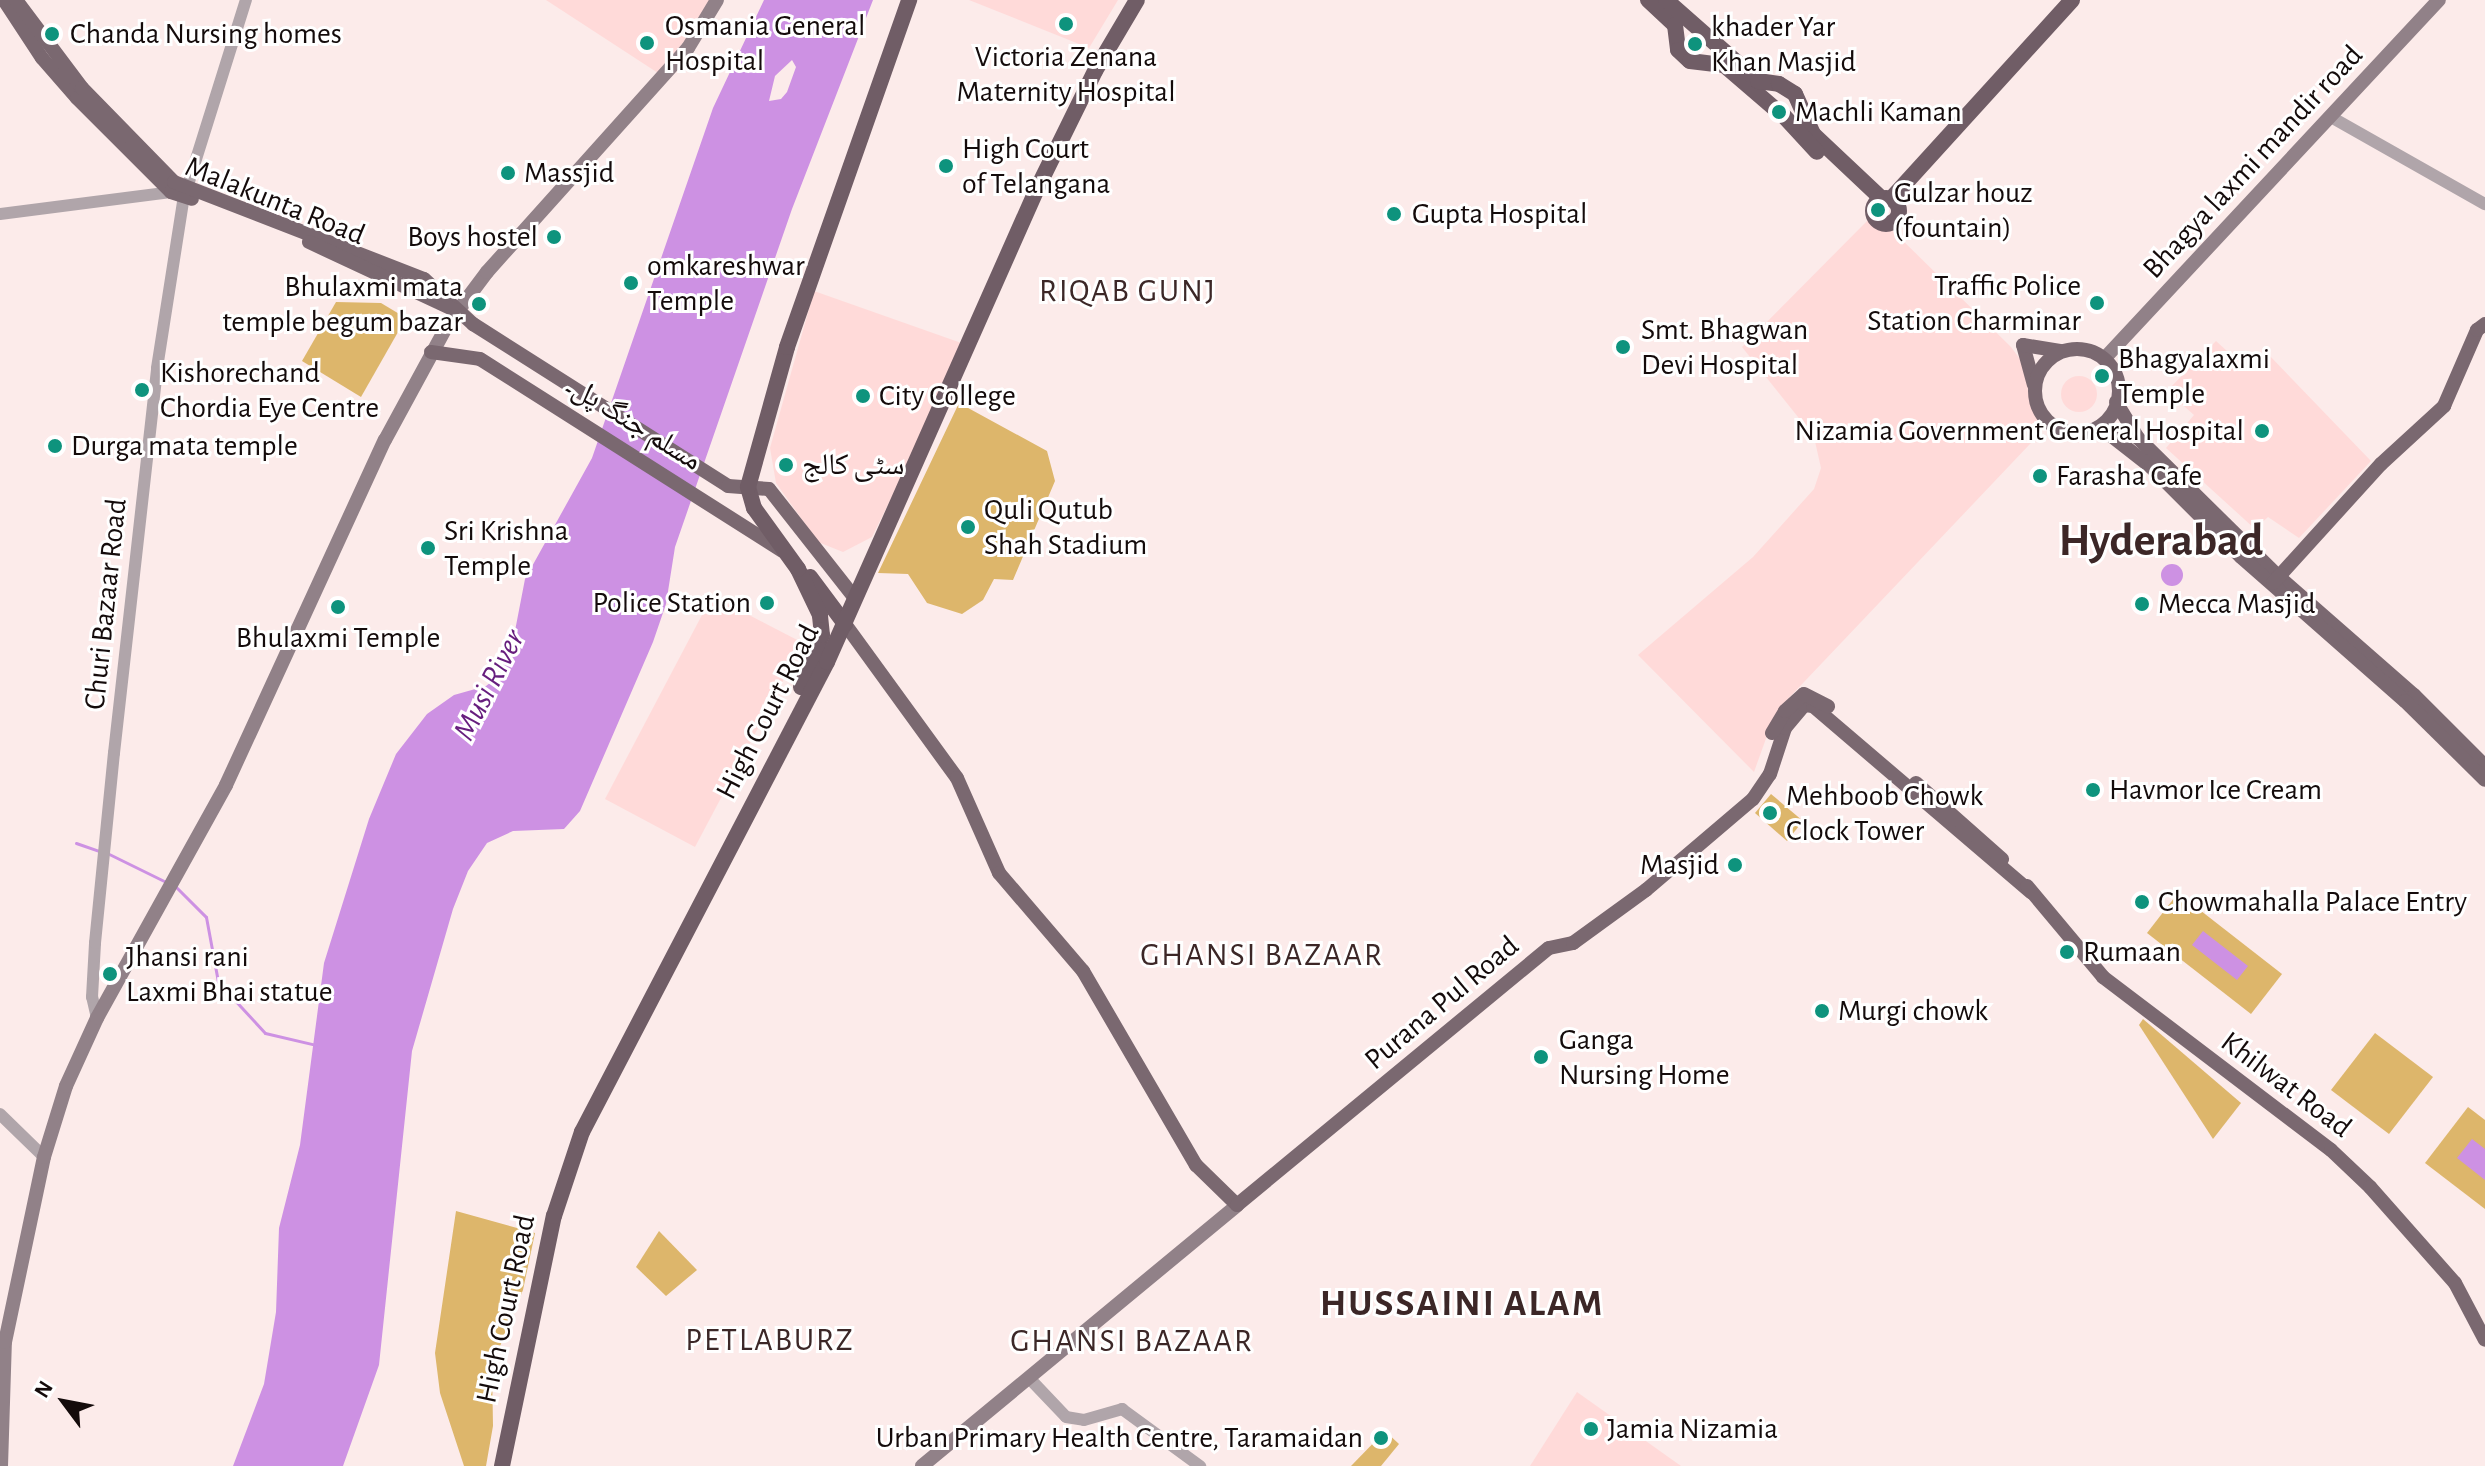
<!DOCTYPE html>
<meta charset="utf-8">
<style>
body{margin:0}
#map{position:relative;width:2485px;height:1466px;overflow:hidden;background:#fcebea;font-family:"Alegreya Sans","Noto Naskh Arabic",sans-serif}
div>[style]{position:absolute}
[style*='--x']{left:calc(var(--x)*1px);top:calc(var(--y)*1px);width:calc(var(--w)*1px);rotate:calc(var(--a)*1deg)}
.built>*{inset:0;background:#ffdad9}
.round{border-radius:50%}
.green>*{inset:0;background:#ddb66b}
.water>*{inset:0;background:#cd91e3}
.stream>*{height:3px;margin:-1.5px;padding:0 1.5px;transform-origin:1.5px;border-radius:1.5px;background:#cd91e3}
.tertiary>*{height:12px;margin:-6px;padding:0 6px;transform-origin:6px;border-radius:6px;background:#b0a5aa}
.secondary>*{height:14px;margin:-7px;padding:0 7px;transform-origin:7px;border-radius:7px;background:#918188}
.primary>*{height:14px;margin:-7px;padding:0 7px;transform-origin:7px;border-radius:7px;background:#7a6870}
.primary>.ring{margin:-7px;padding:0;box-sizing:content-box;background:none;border:14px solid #7a6870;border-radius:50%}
.trunk>*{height:16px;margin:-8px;padding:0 8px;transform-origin:8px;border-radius:8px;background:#705d66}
.trunk>.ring{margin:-8px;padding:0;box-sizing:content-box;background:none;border:16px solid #705d66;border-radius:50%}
.dots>*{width:22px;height:22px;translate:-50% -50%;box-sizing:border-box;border:4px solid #fff;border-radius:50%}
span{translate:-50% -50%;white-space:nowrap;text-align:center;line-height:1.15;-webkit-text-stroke:6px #fff;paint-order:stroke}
.poi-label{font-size:30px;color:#140b0b}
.left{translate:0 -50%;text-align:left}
.right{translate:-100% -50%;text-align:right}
.street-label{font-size:30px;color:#140b0b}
.neighbourhood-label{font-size:32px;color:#3c2727;letter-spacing:2px}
.water-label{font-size:32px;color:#661d7d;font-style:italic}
.district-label{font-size:38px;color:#3c2727;font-weight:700;letter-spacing:2px}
.town-label{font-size:46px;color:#3c2727;font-weight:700}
.north{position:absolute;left:24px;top:1362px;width:80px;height:80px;-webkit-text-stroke:6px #fff;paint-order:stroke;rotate:302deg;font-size:22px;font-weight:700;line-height:32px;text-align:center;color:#140b0b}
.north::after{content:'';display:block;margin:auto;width:28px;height:36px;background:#140b0b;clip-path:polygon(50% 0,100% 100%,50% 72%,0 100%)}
</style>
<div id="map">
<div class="built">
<i style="clip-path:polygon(546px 0,712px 0,708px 13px,658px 73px)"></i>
<i style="clip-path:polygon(969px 0,1118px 0,1089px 48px)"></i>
<i style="clip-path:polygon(1870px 218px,1890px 228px,2011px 347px,2031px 374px,2037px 405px,2050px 423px,1785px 702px,1773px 719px,1754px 772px,1638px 655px,1753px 557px,1814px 489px,1821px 468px,1814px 437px,1742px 347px)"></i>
<i style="clip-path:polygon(814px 291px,967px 345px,872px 537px,843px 552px,818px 542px,776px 483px,770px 448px)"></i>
<i style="clip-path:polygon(2216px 341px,2249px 371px,2268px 354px,2371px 461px,2299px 538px,2268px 517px,2255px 529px,2166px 448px,2194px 415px,2167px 391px)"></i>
<i class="round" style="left:2061px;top:376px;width:36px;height:36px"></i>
<i style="clip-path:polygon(712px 596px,803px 643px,695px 847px,605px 799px)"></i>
<i style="clip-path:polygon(1577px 1392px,1681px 1466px,1530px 1466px)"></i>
</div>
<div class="green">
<i style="clip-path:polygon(336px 302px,381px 303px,406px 318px,361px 397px,302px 361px)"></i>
<i style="clip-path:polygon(959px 403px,1047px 451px,1055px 481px,1013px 580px,994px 579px,983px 600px,962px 614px,927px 603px,908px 574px,878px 573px)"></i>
<i style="clip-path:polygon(1771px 794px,1803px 821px,1787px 841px,1755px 813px)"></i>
<i style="clip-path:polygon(2178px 893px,2282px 974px,2251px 1014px,2147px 933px)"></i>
<i style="clip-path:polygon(2143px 1019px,2241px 1103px,2213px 1139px,2139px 1025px)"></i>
<i style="clip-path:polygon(2375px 1033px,2433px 1077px,2389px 1134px,2331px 1090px)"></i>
<i style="clip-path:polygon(2468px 1107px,2485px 1120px,2485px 1209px,2425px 1163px)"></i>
<i style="clip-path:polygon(456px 1211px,535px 1233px,523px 1290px,492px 1366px,493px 1426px,486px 1466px,464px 1466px,440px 1393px,435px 1353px)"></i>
<i style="clip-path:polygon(659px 1231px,697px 1270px,666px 1296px,636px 1267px)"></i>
<i style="clip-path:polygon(1385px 1431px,1399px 1444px,1381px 1466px,1351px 1466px)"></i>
</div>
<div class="water">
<i style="clip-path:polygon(evenodd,764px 0,873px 0,792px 209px,675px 547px,666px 604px,653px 642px,580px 811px,564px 829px,513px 831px,487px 843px,468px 871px,453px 909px,412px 1051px,379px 1365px,343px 1466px,233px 1466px,264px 1384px,276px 1312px,279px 1228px,300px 1145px,324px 963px,369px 819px,396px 754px,427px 714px,454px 695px,486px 686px,499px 676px,514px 636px,525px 579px,592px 458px,713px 108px,764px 0,792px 60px,796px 67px,787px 92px,781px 99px,769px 101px,775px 76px,792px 60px)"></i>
<i class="round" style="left:2161px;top:564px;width:22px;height:22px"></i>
<i style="clip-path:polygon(2203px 931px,2248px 966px,2237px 980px,2192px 945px)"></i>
<i style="clip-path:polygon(2472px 1139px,2485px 1149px,2485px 1180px,2457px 1158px)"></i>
</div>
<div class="stream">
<i style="--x:76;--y:843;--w:24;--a:19"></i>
<i style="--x:107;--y:853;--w:68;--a:26.2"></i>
<i style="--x:175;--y:886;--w:44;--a:45"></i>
<i style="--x:206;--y:917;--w:66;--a:79.5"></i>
<i style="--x:218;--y:982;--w:69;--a:47.3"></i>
<i style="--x:265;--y:1033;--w:52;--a:13.2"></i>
</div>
<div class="tertiary">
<i style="--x:2331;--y:117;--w:177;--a:29.5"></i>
<i style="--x:187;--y:188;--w:197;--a:-72.6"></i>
<i style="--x:0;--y:214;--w:172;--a:-7.3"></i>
<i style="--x:97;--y:1018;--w:22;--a:-103"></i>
<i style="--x:92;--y:997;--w:54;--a:-86.8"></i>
<i style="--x:95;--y:943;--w:191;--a:-84.3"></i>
<i style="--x:114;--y:753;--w:387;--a:-83.6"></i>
<i style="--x:157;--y:368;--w:174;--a:-81.1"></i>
<i style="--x:0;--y:1114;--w:62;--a:44.3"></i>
<i style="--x:1030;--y:1379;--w:52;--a:46.5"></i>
<i style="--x:1066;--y:1417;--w:18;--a:9"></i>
<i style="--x:1084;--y:1420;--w:40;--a:-16"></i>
<i style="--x:1122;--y:1409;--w:97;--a:36.2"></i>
</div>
<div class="secondary">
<i style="--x:2104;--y:359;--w:491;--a:-47"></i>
<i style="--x:1;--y:1466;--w:124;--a:-88.2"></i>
<i style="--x:5;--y:1342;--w:189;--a:-78.1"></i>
<i style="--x:44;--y:1157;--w:74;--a:-72.8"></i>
<i style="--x:66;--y:1086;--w:75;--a:-65.5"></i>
<i style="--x:97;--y:1018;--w:266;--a:-61"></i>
<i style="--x:226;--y:785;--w:380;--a:-65.3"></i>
<i style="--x:385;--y:440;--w:132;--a:-61.5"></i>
<i style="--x:448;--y:324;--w:65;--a:-53.1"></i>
<i style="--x:487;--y:272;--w:301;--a:-48.1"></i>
<i style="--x:688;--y:48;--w:56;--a:-58.9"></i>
<i style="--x:922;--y:1466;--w:409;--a:-39.6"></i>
</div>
<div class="primary">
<i style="--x:4;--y:0;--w:69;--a:56.8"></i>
<i style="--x:42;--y:58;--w:53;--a:48.8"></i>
<i style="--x:77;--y:98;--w:133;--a:45"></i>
<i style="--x:171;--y:192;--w:22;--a:18"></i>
<i style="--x:16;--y:0;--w:110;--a:53.1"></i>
<i style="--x:82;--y:88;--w:132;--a:45.6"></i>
<i style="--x:174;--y:182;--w:268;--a:21.2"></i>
<i style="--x:424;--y:279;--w:67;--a:42.6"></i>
<i style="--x:473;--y:324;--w:302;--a:32.4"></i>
<i style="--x:728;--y:486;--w:41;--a:4.2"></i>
<i style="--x:769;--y:489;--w:137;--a:51.8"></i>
<i style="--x:309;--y:242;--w:163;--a:25"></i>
<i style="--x:2023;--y:345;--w:41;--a:74.6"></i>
<i style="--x:2023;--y:345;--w:39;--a:9"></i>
<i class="ring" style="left:2035px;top:349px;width:70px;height:70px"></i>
<i style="--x:431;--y:352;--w:49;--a:8.1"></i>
<i style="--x:480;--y:359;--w:358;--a:32.4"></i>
<i style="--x:2116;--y:402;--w:42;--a:58.6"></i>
<i style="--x:2138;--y:438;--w:197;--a:44.6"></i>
<i style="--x:2278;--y:576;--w:181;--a:41.2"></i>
<i style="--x:2414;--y:695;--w:100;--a:45"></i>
<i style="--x:2100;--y:427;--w:65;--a:38.1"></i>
<i style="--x:2151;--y:467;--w:127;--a:45"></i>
<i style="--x:2241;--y:557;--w:218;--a:41.3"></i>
<i style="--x:2405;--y:701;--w:112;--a:44.6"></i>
<i style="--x:2273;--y:583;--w:161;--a:-47.8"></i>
<i style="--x:2381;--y:464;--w:86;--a:-42.6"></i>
<i style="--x:2444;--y:406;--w:83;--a:-66.5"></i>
<i style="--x:2477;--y:330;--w:10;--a:-37"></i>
<i style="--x:845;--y:624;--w:190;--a:54"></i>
<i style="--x:957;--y:778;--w:104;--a:66.1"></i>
<i style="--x:999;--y:873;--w:129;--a:49.4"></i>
<i style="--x:1083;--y:971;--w:225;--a:59.8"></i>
<i style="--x:1196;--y:1165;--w:57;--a:44.3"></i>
<i style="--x:1237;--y:1205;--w:404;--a:-39.5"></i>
<i style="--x:1549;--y:948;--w:25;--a:-12"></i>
<i style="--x:1573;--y:943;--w:90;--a:-36"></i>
<i style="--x:1646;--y:890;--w:140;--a:-40.4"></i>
<i style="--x:1753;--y:799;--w:30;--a:-56"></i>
<i style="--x:1770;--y:774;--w:48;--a:-71.9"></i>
<i style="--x:1785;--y:728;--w:30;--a:-50"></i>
<i style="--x:1804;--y:705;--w:9;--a:6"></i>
<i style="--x:1813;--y:706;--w:287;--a:40.5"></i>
<i style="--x:1772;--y:733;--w:26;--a:-59"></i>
<i style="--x:1785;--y:711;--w:25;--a:-42"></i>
<i style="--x:1804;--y:694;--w:27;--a:27"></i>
<i style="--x:1916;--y:783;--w:115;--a:41.5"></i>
<i style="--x:2027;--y:886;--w:119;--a:50.1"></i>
<i style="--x:2103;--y:977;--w:286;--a:37.2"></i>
<i style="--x:2331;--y:1150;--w:54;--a:43.5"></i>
<i style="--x:2370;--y:1187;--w:128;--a:48.5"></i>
<i style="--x:2455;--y:1283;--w:64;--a:62.2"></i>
</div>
<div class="trunk">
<i style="--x:1648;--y:0;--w:37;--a:43"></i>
<i style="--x:1675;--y:25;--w:25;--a:83"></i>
<i style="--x:1678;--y:50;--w:16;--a:43"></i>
<i style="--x:1690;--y:61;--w:34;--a:7"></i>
<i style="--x:1724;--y:65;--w:66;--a:40.7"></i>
<i style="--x:1666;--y:0;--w:123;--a:41.4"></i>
<i style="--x:1758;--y:81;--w:21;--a:8"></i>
<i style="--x:1779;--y:84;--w:19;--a:32"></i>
<i style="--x:1795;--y:94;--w:44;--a:65.8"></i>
<i style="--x:1813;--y:134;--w:95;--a:43.3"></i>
<i style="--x:1783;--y:115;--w:50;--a:47.4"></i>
<i class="ring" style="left:1873px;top:198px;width:10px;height:10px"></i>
<i style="--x:1891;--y:199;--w:269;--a:-47.7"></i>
<i style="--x:810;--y:577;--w:59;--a:53.3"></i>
<i style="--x:801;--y:687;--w:56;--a:-68"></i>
<i style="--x:822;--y:635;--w:20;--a:-96"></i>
<i style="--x:820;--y:615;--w:51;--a:-115.6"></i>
<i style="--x:798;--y:569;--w:75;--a:-125.8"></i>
<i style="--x:754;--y:508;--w:22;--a:-106"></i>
<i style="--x:748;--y:487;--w:145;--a:-74.4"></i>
<i style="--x:787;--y:347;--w:368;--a:-70.6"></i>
<i style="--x:502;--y:1466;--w:255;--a:-78.3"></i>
<i style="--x:554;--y:1216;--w:89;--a:-71.6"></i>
<i style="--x:582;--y:1132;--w:530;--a:-62.47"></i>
<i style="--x:827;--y:662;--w:515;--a:-66.07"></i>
<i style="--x:1036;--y:191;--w:134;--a:-63.8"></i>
<i style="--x:1095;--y:71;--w:82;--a:-59.4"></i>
</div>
<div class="dots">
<i style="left:1066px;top:24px;background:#0e937d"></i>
<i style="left:52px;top:34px;background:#0e937d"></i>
<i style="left:647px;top:43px;background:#0e937d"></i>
<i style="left:1695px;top:44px;background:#0e937d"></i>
<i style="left:1779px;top:112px;background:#0e937d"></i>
<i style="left:946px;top:166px;background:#0e937d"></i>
<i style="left:508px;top:173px;background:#0e937d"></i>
<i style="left:1878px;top:210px;background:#0e937d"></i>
<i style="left:1394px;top:214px;background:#0e937d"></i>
<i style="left:554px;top:237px;background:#0e937d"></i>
<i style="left:631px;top:283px;background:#0e937d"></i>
<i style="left:2097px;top:303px;background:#0e937d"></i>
<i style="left:479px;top:304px;background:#0e937d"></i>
<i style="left:1623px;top:347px;background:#0e937d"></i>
<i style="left:2102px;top:376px;background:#0e937d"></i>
<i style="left:142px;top:390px;background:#0e937d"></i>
<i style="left:863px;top:396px;background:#0e937d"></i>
<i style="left:2262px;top:431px;background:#0e937d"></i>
<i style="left:55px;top:446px;background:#0e937d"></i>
<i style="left:786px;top:465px;background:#0e937d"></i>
<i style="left:2040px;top:476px;background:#0e937d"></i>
<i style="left:968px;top:527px;background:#0e937d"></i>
<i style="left:428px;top:548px;background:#0e937d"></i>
<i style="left:767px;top:603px;background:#0e937d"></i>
<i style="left:2142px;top:604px;background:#0e937d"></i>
<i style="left:338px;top:607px;background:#0e937d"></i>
<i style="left:2093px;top:790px;background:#0e937d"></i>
<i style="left:1770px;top:813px;background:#0e937d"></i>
<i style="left:1735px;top:865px;background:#0e937d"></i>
<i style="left:2142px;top:902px;background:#0e937d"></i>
<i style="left:2067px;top:952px;background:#0e937d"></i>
<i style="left:110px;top:974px;background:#0e937d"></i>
<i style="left:1822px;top:1011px;background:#0e937d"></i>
<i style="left:1541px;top:1057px;background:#0e937d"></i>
<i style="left:1591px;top:1429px;background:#0e937d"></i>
<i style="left:1381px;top:1438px;background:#0e937d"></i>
</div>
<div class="poi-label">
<span class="left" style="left:665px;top:43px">Osmania General<br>Hospital</span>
<span class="left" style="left:1711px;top:44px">khader Yar<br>Khan Masjid</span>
<span class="left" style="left:70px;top:34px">Chanda Nursing homes</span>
<span style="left:1066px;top:74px">Victoria Zenana<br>Maternity Hospital</span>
<span class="left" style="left:1795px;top:112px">Machli Kaman</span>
<span class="left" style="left:962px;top:166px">High Court<br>of Telangana</span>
<span class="left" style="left:524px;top:173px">Massjid</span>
<span class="left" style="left:1894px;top:210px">Gulzar houz<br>(fountain)</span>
<span class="left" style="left:1412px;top:214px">Gupta Hospital</span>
<span class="right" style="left:538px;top:237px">Boys hostel</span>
<span class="left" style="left:647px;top:283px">omkareshwar<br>Temple</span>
<span class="right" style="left:2081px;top:303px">Traffic Police<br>Station Charminar</span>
<span class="right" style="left:463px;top:304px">Bhulaxmi mata<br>temple begum bazar</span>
<span class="left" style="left:1641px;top:347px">Smt. Bhagwan<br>Devi Hospital</span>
<span class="left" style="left:2118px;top:376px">Bhagyalaxmi<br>Temple</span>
<span class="left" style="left:160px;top:390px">Kishorechand<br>Chordia Eye Centre</span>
<span class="left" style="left:879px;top:396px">City College</span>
<span class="right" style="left:2244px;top:431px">Nizamia Government General Hospital</span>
<span class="left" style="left:71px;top:446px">Durga mata temple</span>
<span class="left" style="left:802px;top:465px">سٹی کالج</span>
<span class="left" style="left:2056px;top:476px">Farasha Cafe</span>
<span class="left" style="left:984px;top:527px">Quli Qutub<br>Shah Stadium</span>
<span class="left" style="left:444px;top:548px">Sri Krishna<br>Temple</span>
<span class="right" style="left:751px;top:603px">Police Station</span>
<span class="left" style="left:2158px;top:604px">Mecca Masjid</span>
<span style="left:338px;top:638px">Bhulaxmi Temple</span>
<span class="left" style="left:2109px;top:790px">Havmor Ice Cream</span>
<span class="left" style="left:1786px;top:813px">Mehboob Chowk<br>Clock Tower</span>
<span class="right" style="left:1719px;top:865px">Masjid</span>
<span class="left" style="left:2158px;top:902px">Chowmahalla Palace Entry</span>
<span class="left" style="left:2083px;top:952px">Rumaan</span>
<span class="left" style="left:126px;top:974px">Jhansi rani<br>Laxmi Bhai statue</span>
<span class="left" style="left:1838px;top:1011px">Murgi chowk</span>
<span class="left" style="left:1559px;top:1057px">Ganga<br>Nursing Home</span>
<span class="left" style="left:1607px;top:1429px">Jamia Nizamia</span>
<span class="right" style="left:1363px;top:1438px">Urban Primary Health Centre, Taramaidan</span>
</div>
<div class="street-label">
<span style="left:2253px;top:162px;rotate:-47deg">Bhagya laxmi mandir road</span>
<span style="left:275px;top:201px;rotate:22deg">Malakunta Road</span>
<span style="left:634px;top:423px;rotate:32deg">مسلم جنگ پل۔</span>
<span style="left:106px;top:604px;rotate:-84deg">Churi Bazaar Road</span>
<span style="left:768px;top:712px;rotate:-63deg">High Court Road</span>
<span style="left:1442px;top:1003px;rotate:-40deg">Purana Pul Road</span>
<span style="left:2286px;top:1085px;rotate:37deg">Khilwat Road</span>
<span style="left:506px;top:1309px;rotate:-78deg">High Court Road</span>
</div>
<div class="neighbourhood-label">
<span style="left:1128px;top:291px">RIQAB GUNJ</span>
<span style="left:1262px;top:955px">GHANSI BAZAAR</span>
<span style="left:770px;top:1340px">PETLABURZ</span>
<span style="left:1132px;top:1341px">GHANSI BAZAAR</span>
</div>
<div class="water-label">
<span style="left:489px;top:685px;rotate:-63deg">Musi River</span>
</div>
<div class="district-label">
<span style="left:1462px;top:1305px">HUSSAINI ALAM</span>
</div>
<div class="town-label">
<span style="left:2161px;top:541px">Hyderabad</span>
</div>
<div class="north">N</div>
</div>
